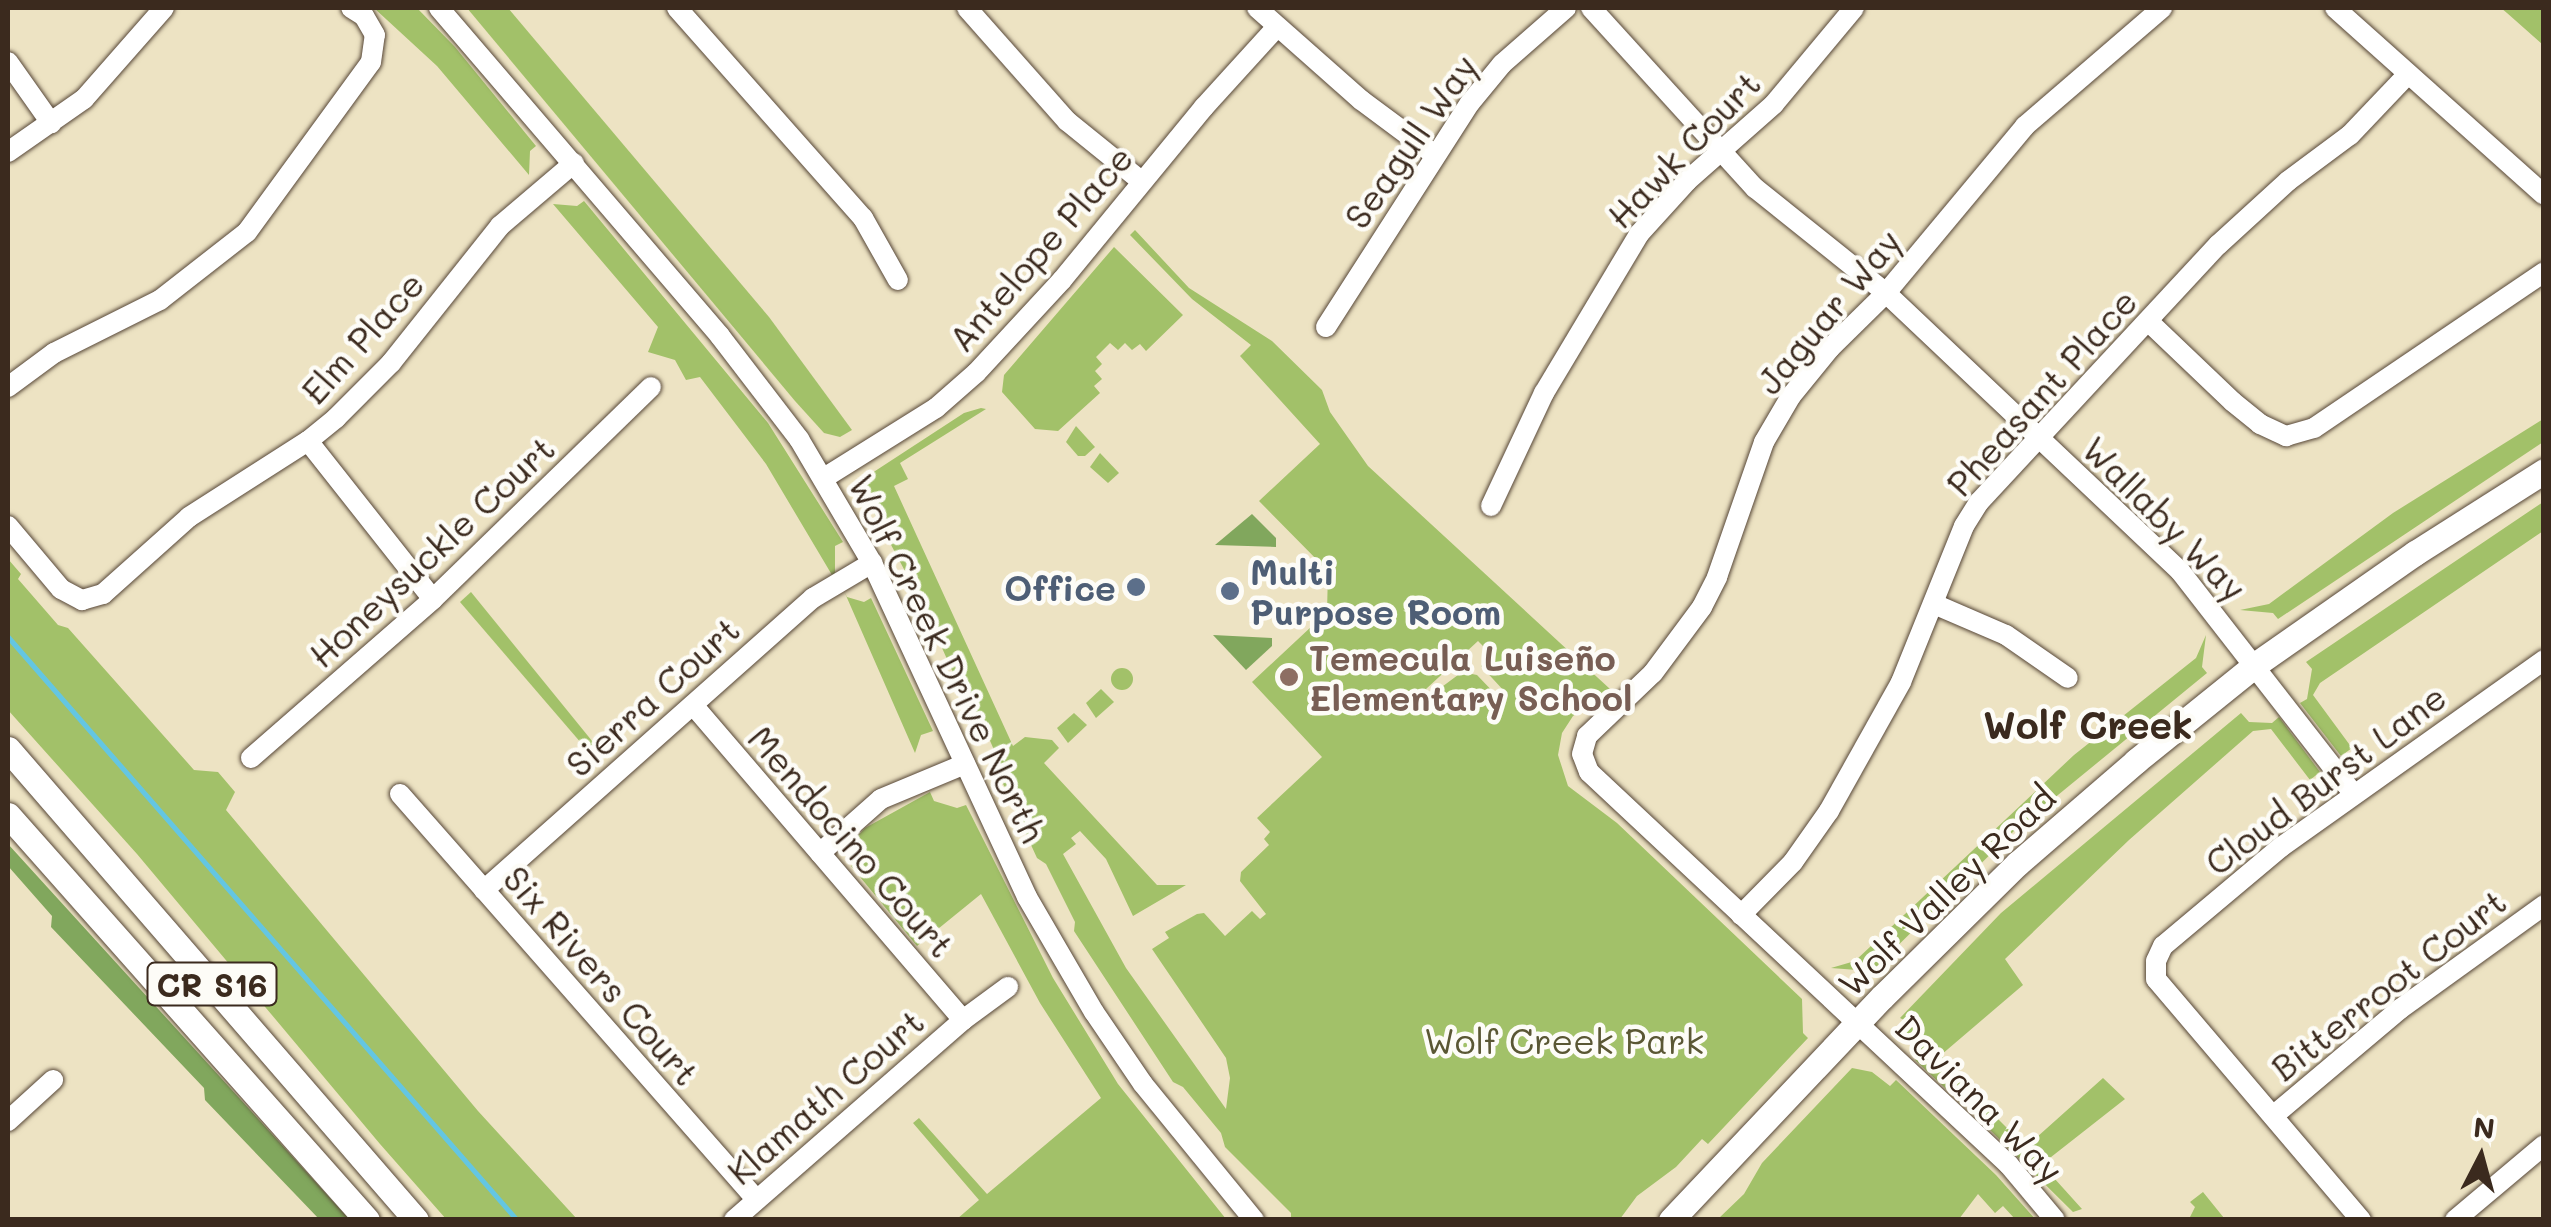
<!DOCTYPE html>
<meta charset="utf-8">
<style>
body{margin:0}
#map{position:relative;width:2551px;height:1227px;overflow:hidden;background:#ede3c3;font-family:Mali,sans-serif}
div>[style]{position:absolute}
[style*='--x']{left:calc(var(--x)*1px);top:calc(var(--y)*1px);width:calc(var(--w)*1px);rotate:calc(var(--a)*1deg)}
.green>*{inset:0;background:#a2c169}
.round{border-radius:50%}
.forest>*{inset:0;background:#81a75d}
.stream>*{height:5px;margin:-2.5px;padding:0 2.5px;transform-origin:2.5px;border-radius:2.5px;background:#64c6e2}
.roads{filter:drop-shadow(0 0 2px #564637) drop-shadow(0 0 2px #564637)}
.minor>*{height:20px;margin:-10px;padding:0 10px;transform-origin:10px;border-radius:10px;background:#fff}
.major>*{height:25px;margin:-12.5px;padding:0 12.5px;transform-origin:12.5px;border-radius:12.5px;background:#fff}
.dots>*{width:28px;height:28px;translate:-50% -50%;box-sizing:border-box;border:5px solid #fdfcf7;border-radius:50%}
span{translate:-50% -50%;white-space:nowrap;text-align:center;line-height:1.15;-webkit-text-stroke:9px #fdfcf7;paint-order:stroke}
.shield-label span{padding:2px 8px;background:#fdfcf7;border:2px solid;border-radius:8px;-webkit-text-stroke-width:0}
.shield-label{font-size:32px;color:#3b2a1e;font-weight:700}
.street-label{font-size:35px;color:#3b2a1e}
.service-label{font-size:35px;color:#4e5e75;font-weight:700}
.left{translate:0 -50%;text-align:left}
.right{translate:-100% -50%;text-align:right}
.education-label{font-size:35px;color:#785e54;font-weight:700}
.park-label{font-size:35px;color:#5a5734}
.neighbourhood-label{font-size:38px;color:#3b2a1e;font-weight:700}
.frame{position:absolute;inset:0;border:10px solid #3b2a1e;pointer-events:none}
.north{position:absolute;left:2431px;top:1107px;width:100px;height:100px;-webkit-text-stroke:8px #fdfcf7;paint-order:stroke;rotate:6deg;font-size:28px;font-weight:700;line-height:40px;text-align:center;color:#3b2a1e}
.north::after{content:'';display:block;margin:auto;width:35px;height:45px;background:#3b2a1e;clip-path:polygon(50% 0,100% 100%,50% 72%,0 100%)}
</style>
<div id="map">
<div class="green">
<i style="clip-path:polygon(374px 8px,417px 8px,455px 47px,536px 146px,530px 151px,529px 175px,437px 66px)"></i>
<i style="clip-path:polygon(467px 8px,508px 8px,769px 317px,852px 430px,840px 437px,824px 433px,795px 401px)"></i>
<i style="clip-path:polygon(2501px 8px,2543px 8px,2543px 45px,2507px 13px)"></i>
<i style="clip-path:polygon(584px 201px,768px 423px,843px 542px,835px 546px,835px 573px,832px 575px,766px 464px,700px 377px,686px 380px,675px 360px,648px 352px,658px 327px,553px 204px,577px 206px)"></i>
<i style="clip-path:polygon(evenodd,1135px 230px,1189px 288px,1272px 341px,1322px 390px,1330px 412px,1368px 466px,1610px 689px,1573px 716px,1562px 733px,1558px 755px,1568px 786px,1617px 823px,1802px 999px,1803px 1033px,1808px 1038px,1708px 1144px,1702px 1139px,1676px 1167px,1637px 1196px,1620px 1219px,1291px 1219px,1291px 1213px,1225px 1147px,1221px 1133px,1183px 1087px,1173px 1082px,1074px 931px,1075px 922px,1046px 864px,1037px 858px,999px 775px,998px 759px,984px 727px,975px 722px,922px 603px,865px 496px,869px 475px,964px 413px,981px 408px,986px 409px,900px 463px,908px 479px,894px 486px,1013px 746px,1025px 737px,1052px 740px,1059px 748px,1044px 763px,1119px 844px,1157px 885px,1186px 885px,1133px 916px,1106px 859px,1080px 831px,1071px 838px,1076px 844px,1063px 854px,1126px 968px,1226px 1109px,1230px 1078px,1226px 1058px,1152px 949px,1169px 938px,1165px 932px,1197px 914px,1204px 913px,1225px 936px,1252px 911px,1260px 919px,1266px 914px,1240px 881px,1241px 872px,1269px 845px,1264px 839px,1270px 832px,1257px 818px,1322px 757px,1252px 682px,1327px 612px,1328px 571px,1259px 501px,1320px 444px,1240px 356px,1251px 345px,1192px 299px,1130px 235px,1135px 230px,1478px 641px,1492px 655px,1481px 666px,1505px 692px,1499px 698px,1477px 675px,1462px 672px,1431px 695px,1426px 689px,1478px 641px)"></i>
<i style="clip-path:polygon(1114px 247px,1183px 315px,1146px 351px,1140px 344px,1132px 350px,1125px 343px,1118px 350px,1110px 343px,1096px 357px,1102px 364px,1095px 371px,1102px 379px,1094px 386px,1100px 393px,1058px 431px,1035px 429px,1002px 392px,1004px 375px)"></i>
<i style="clip-path:polygon(2543px 419px,2543px 442px,2278px 619px,2273px 613px,2240px 610px,2269px 604px,2393px 513px)"></i>
<i style="clip-path:polygon(1076px 426px,1095px 447px,1085px 456px,1078px 456px,1066px 442px)"></i>
<i style="clip-path:polygon(1100px 453px,1119px 473px,1108px 483px,1090px 467px)"></i>
<i style="clip-path:polygon(2543px 502px,2543px 531px,2320px 683px,2313px 695px,2352px 748px,2341px 756px,2300px 703px,2307px 699px,2312px 669px,2306px 662px)"></i>
<i style="clip-path:polygon(8px 559px,21px 574px,18px 579px,58px 625px,68px 628px,194px 770px,218px 772px,235px 792px,226px 810px,478px 1111px,577px 1219px,446px 1219px,380px 1144px,137px 854px,8px 710px)"></i>
<i style="clip-path:polygon(844px 591px,847px 597px,864px 602px,871px 598px,933px 731px,921px 735px,915px 753px)"></i>
<i style="clip-path:polygon(471px 592px,601px 752px,594px 758px,460px 602px)"></i>
<i style="clip-path:polygon(2206px 635px,2202px 667px,2207px 673px,2014px 831px,1866px 977px,1857px 970px,1831px 968px,1855px 961px,2074px 755px,2196px 658px)"></i>
<i class="round" style="left:1111px;top:668px;width:22px;height:22px"></i>
<i style="clip-path:polygon(1101px 689px,1114px 702px,1096px 718px,1086px 703px)"></i>
<i style="clip-path:polygon(1074px 713px,1087px 725px,1068px 743px,1057px 728px)"></i>
<i style="clip-path:polygon(2241px 713px,2249px 722px,2272px 723px,2279px 717px,2320px 772px,2310px 780px,2271px 729px,2253px 731px,2129px 840px,2005px 959px,2023px 985px,1941px 1055px,1975px 1099px,1960px 1102px,1915px 1060px,1921px 1053px,1907px 1040px,1906px 1021px,1900px 1018px,2001px 913px)"></i>
<i style="clip-path:polygon(930px 792px,934px 801px,957px 808px,966px 805px,1053px 978px,1118px 1084px,1226px 1219px,957px 1219px,979px 1200px,913px 1123px,919px 1118px,987px 1194px,1101px 1098px,1040px 1003px,981px 894px,917px 946px,851px 866px,859px 860px,859px 846px,851px 843px,865px 828px)"></i>
<i style="clip-path:polygon(1852px 1068px,1872px 1072px,1890px 1086px,1896px 1080px,1996px 1175px,2035px 1219px,2015px 1219px,2003px 1206px,1995px 1213px,1978px 1194px,1959px 1219px,1718px 1219px,1744px 1194px,1762px 1163px)"></i>
<i style="clip-path:polygon(2103px 1078px,2125px 1099px,2046px 1161px,2045px 1168px,2082px 1209px,2073px 1212px,1986px 1126px,1985px 1115px,1987px 1108px,2026px 1147px)"></i>
<i style="clip-path:polygon(2203px 1192px,2224px 1218px,2223px 1219px,2189px 1219px,2195px 1207px,2190px 1202px)"></i>
</div>
<div class="forest">
<i style="clip-path:polygon(1252px 514px,1276px 538px,1276px 547px,1215px 545px)"></i>
<i style="clip-path:polygon(1213px 635px,1272px 638px,1272px 646px,1246px 670px)"></i>
<i style="clip-path:polygon(8px 844px,242px 1101px,349px 1219px,319px 1219px,205px 1100px,204px 1088px,51px 927px,52px 916px,8px 866px)"></i>
</div>
<div class="stream">
<i style="--x:8;--y:637;--w:774;--a:48.88"></i>
</div>
<div class="roads">
<div class="minor">
<i style="--x:439;--y:8;--w:432;--a:49.4"></i>
<i style="--x:720;--y:336;--w:130;--a:52.5"></i>
<i style="--x:799;--y:439;--w:144;--a:59.5"></i>
<i style="--x:872;--y:563;--w:368;--a:65.1"></i>
<i style="--x:1027;--y:897;--w:133;--a:59.8"></i>
<i style="--x:1094;--y:1012;--w:87;--a:55.8"></i>
<i style="--x:1143;--y:1084;--w:176;--a:50.8"></i>
<i style="--x:677;--y:8;--w:281;--a:48.5"></i>
<i style="--x:863;--y:218;--w:71;--a:60.6"></i>
<i style="--x:967;--y:8;--w:151;--a:48.5"></i>
<i style="--x:1067;--y:121;--w:95;--a:39"></i>
<i style="--x:1257;--y:8;--w:139;--a:41.5"></i>
<i style="--x:1361;--y:100;--w:92;--a:36.6"></i>
<i style="--x:1591;--y:8;--w:244;--a:47.7"></i>
<i style="--x:1755;--y:188;--w:168;--a:38.7"></i>
<i style="--x:1886;--y:293;--w:405;--a:43.4"></i>
<i style="--x:2180;--y:571;--w:281;--a:52.1"></i>
<i style="--x:2335;--y:8;--w:280;--a:41.8"></i>
<i style="--x:8;--y:62;--w:75;--a:54.8"></i>
<i style="--x:8;--y:152;--w:93;--a:-34.9"></i>
<i style="--x:84;--y:99;--w:121;--a:-48.7"></i>
<i style="--x:2148;--y:321;--w:117;--a:43.6"></i>
<i style="--x:2233;--y:402;--w:35;--a:39"></i>
<i style="--x:2260;--y:424;--w:29;--a:25"></i>
<i style="--x:2286;--y:436;--w:29;--a:-16"></i>
<i style="--x:2314;--y:428;--w:278;--a:-34.1"></i>
<i style="--x:1326;--y:327;--w:266;--a:-57.3"></i>
<i style="--x:1470;--y:103;--w:50;--a:-50.6"></i>
<i style="--x:1502;--y:64;--w:85;--a:-41.2"></i>
<i style="--x:8;--y:387;--w:57;--a:-36.5"></i>
<i style="--x:54;--y:353;--w:119;--a:-26.6"></i>
<i style="--x:160;--y:300;--w:110;--a:-38"></i>
<i style="--x:247;--y:232;--w:210;--a:-53.9"></i>
<i style="--x:371;--y:62;--w:27;--a:-82"></i>
<i style="--x:375;--y:35;--w:22;--a:-120"></i>
<i style="--x:364;--y:16;--w:15;--a:-148"></i>
<i style="--x:308;--y:441;--w:201;--a:51.7"></i>
<i style="--x:824;--y:478;--w:132;--a:-32"></i>
<i style="--x:936;--y:408;--w:53;--a:-41.2"></i>
<i style="--x:976;--y:373;--w:127;--a:-47.2"></i>
<i style="--x:1062;--y:280;--w:224;--a:-50.6"></i>
<i style="--x:1204;--y:107;--w:107;--a:-47.7"></i>
<i style="--x:1491;--y:506;--w:125;--a:-64.9"></i>
<i style="--x:1544;--y:393;--w:185;--a:-59.1"></i>
<i style="--x:1639;--y:234;--w:72;--a:-47.8"></i>
<i style="--x:1687;--y:181;--w:116;--a:-41.5"></i>
<i style="--x:1774;--y:104;--w:125;--a:-50.2"></i>
<i style="--x:8;--y:526;--w:82;--a:49.9"></i>
<i style="--x:61;--y:589;--w:24;--a:28"></i>
<i style="--x:82;--y:600;--w:22;--a:-16"></i>
<i style="--x:103;--y:594;--w:115;--a:-41.8"></i>
<i style="--x:189;--y:517;--w:141;--a:-32.6"></i>
<i style="--x:308;--y:441;--w:36;--a:-39"></i>
<i style="--x:336;--y:418;--w:78;--a:-45"></i>
<i style="--x:391;--y:363;--w:175;--a:-51.5"></i>
<i style="--x:500;--y:226;--w:97;--a:-40.4"></i>
<i style="--x:1934;--y:604;--w:78;--a:23.3"></i>
<i style="--x:2006;--y:635;--w:75;--a:34.7"></i>
<i style="--x:693;--y:705;--w:415;--a:49.4"></i>
<i style="--x:251;--y:758;--w:242;--a:-41.1"></i>
<i style="--x:433;--y:599;--w:304;--a:-44.2"></i>
<i style="--x:400;--y:794;--w:539;--a:48.68"></i>
<i style="--x:820;--y:853;--w:81;--a:-41.5"></i>
<i style="--x:881;--y:799;--w:91;--a:-22.6"></i>
<i style="--x:484;--y:890;--w:440;--a:-41.6"></i>
<i style="--x:813;--y:598;--w:69;--a:-30.7"></i>
<i style="--x:1741;--y:915;--w:74;--a:-45.5"></i>
<i style="--x:1793;--y:862;--w:62;--a:-54.8"></i>
<i style="--x:1829;--y:811;--w:148;--a:-60.8"></i>
<i style="--x:1901;--y:682;--w:168;--a:-68"></i>
<i style="--x:1964;--y:526;--w:28;--a:-58"></i>
<i style="--x:1979;--y:502;--w:351;--a:-47.1"></i>
<i style="--x:2218;--y:245;--w:95;--a:-42.4"></i>
<i style="--x:2288;--y:181;--w:77;--a:-36.6"></i>
<i style="--x:2350;--y:135;--w:84;--a:-46.4"></i>
<i style="--x:2273;--y:1116;--w:166;--a:-40.1"></i>
<i style="--x:2400;--y:1009;--w:178;--a:-35.8"></i>
<i style="--x:8;--y:1121;--w:61;--a:-42.3"></i>
<i style="--x:734;--y:1220;--w:304;--a:-41.1"></i>
<i style="--x:963;--y:1020;--w:56;--a:-36.3"></i>
<i style="--x:2055;--y:1220;--w:72;--a:-129.9"></i>
<i style="--x:2009;--y:1165;--w:575;--a:-136.9"></i>
<i style="--x:1589;--y:772;--w:19;--a:-111"></i>
<i style="--x:1582;--y:754;--w:19;--a:-74"></i>
<i style="--x:1587;--y:736;--w:91;--a:-43.7"></i>
<i style="--x:1653;--y:673;--w:82;--a:-53.4"></i>
<i style="--x:1702;--y:607;--w:34;--a:-63"></i>
<i style="--x:1717;--y:577;--w:143;--a:-70.8"></i>
<i style="--x:1764;--y:442;--w:53;--a:-59.6"></i>
<i style="--x:1791;--y:396;--w:62;--a:-50.9"></i>
<i style="--x:1830;--y:348;--w:78;--a:-44.5"></i>
<i style="--x:1886;--y:293;--w:217;--a:-50.2"></i>
<i style="--x:2025;--y:126;--w:181;--a:-40.7"></i>
<i style="--x:2361;--y:1220;--w:316;--a:-130.4"></i>
<i style="--x:2156;--y:979;--w:18;--a:-90"></i>
<i style="--x:2156;--y:961;--w:17;--a:-65"></i>
<i style="--x:2163;--y:946;--w:154;--a:-40"></i>
<i style="--x:2281;--y:847;--w:323;--a:-35.4"></i>
<i style="--x:2455;--y:1220;--w:116;--a:-40.1"></i>
</div>
<div class="major">
<i style="--x:8;--y:749;--w:623;--a:49.1"></i>
<i style="--x:8;--y:815;--w:541;--a:48.45"></i>
<i style="--x:1671;--y:1220;--w:307;--a:-46.6"></i>
<i style="--x:1882;--y:997;--w:191;--a:-44.6"></i>
<i style="--x:2018;--y:863;--w:156;--a:-40.8"></i>
<i style="--x:2136;--y:761;--w:154;--a:-38.9"></i>
<i style="--x:2256;--y:664;--w:194;--a:-34.9"></i>
<i style="--x:2415;--y:553;--w:153;--a:-32.4"></i>
</div>
</div>
<div class="dots">
<i style="left:1136px;top:587px;background:#5c6f8a"></i>
<i style="left:1230px;top:591px;background:#5c6f8a"></i>
<i style="left:1289px;top:677px;background:#8d6e63"></i>
</div>
<div class="shield-label">
<span style="left:212px;top:984px">CR S16</span>
</div>
<div class="street-label">
<span style="left:1410px;top:141px;rotate:-55deg">Seagull Way</span>
<span style="left:1683px;top:149px;rotate:-46deg">Hawk Court</span>
<span style="left:1040px;top:248px;rotate:-49deg">Antelope Place</span>
<span style="left:1828px;top:311px;rotate:-50deg">Jaguar Way</span>
<span style="left:362px;top:337px;rotate:-48deg">Elm Place</span>
<span style="left:2041px;top:392px;rotate:-48deg">Pheasant Place</span>
<span style="left:2165px;top:518px;rotate:45deg">Wallaby Way</span>
<span style="left:431px;top:551px;rotate:-43deg">Honeysuckle Court</span>
<span style="left:948px;top:658px;rotate:64deg">Wolf Creek Drive North</span>
<span style="left:652px;top:696px;rotate:-42deg">Sierra Court</span>
<span style="left:2325px;top:779px;rotate:-37deg">Cloud Burst Lane</span>
<span style="left:852px;top:841px;rotate:49deg">Mendocino Court</span>
<span style="left:1946px;top:890px;rotate:-44deg">Wolf Valley Road</span>
<span style="left:602px;top:975px;rotate:49deg">Six Rivers Court</span>
<span style="left:2388px;top:984px;rotate:-38deg">Bitterroot Court</span>
<span style="left:825px;top:1096px;rotate:-41deg">Klamath Court</span>
<span style="left:1980px;top:1098px;rotate:45deg">Daviana Way</span>
</div>
<div class="service-label">
<span class="left" style="left:1250px;top:591px">Multi<br>Purpose Room</span>
<span class="right" style="left:1116px;top:587px">Office</span>
</div>
<div class="education-label">
<span class="left" style="left:1309px;top:677px">Temecula Luiseño<br>Elementary School</span>
</div>
<div class="park-label">
<span style="left:1564px;top:1040px">Wolf Creek Park</span>
</div>
<div class="neighbourhood-label">
<span style="left:2088px;top:725px">Wolf Creek</span>
</div>
<div class="frame"></div>
<div class="north">N</div>
</div>
